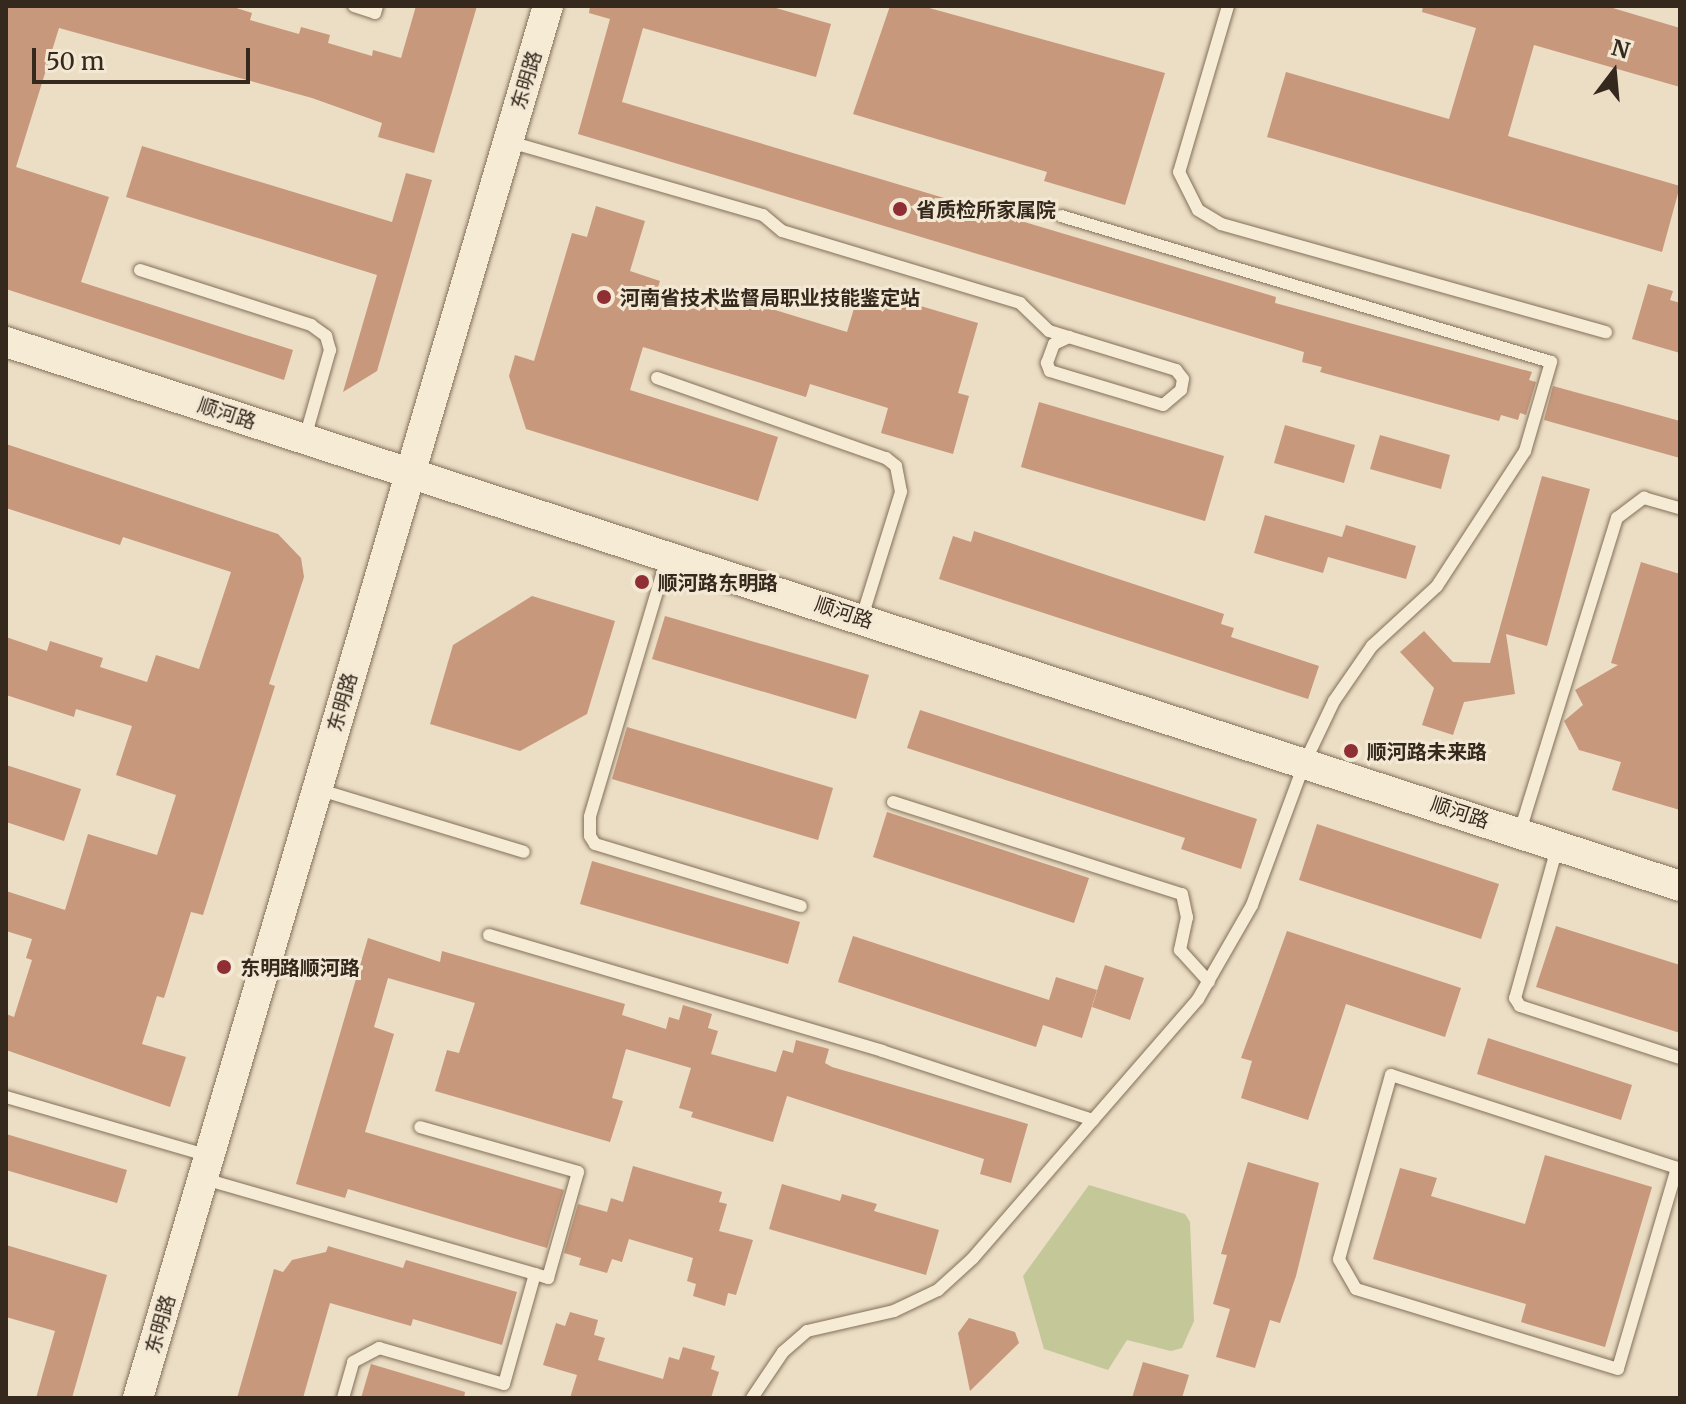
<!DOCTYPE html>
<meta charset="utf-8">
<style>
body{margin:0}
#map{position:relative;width:1686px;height:1404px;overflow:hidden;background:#ebdec4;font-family:Merriweather,"Noto Sans SC",serif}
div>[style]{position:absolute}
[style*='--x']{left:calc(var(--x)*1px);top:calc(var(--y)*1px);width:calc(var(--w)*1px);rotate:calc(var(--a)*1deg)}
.green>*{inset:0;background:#c4c898}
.building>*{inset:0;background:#c7987c}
.roads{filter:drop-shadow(0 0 2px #84705b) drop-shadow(0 0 2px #84705b)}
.service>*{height:12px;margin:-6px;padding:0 6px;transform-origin:6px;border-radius:6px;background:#f6ecd6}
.tertiary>*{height:30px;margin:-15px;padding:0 15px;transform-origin:15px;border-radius:15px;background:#f6ecd6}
.dots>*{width:22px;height:22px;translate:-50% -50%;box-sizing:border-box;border:4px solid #f3e8d3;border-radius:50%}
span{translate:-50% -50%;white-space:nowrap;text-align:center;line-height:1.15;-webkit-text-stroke:6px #f3e8d3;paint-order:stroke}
.street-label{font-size:20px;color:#35291e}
.poi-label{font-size:20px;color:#35291e;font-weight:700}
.left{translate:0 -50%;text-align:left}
.frame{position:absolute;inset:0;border:8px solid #35291e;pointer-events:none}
.north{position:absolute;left:1574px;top:32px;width:80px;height:80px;-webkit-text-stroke:6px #f3e8d3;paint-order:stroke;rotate:16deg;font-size:22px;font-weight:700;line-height:32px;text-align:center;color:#35291e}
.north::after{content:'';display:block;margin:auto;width:28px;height:36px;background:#35291e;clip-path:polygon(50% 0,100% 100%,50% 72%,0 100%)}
.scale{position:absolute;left:32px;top:48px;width:218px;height:36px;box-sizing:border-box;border:4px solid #35291e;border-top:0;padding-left:10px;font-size:24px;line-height:28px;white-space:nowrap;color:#35291e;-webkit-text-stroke:6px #f3e8d3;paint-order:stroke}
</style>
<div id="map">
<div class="green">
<i style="clip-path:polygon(1089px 1185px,1185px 1214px,1190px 1222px,1194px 1321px,1182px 1348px,1171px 1351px,1127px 1340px,1108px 1370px,1044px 1349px,1023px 1276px)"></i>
</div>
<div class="building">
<i style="clip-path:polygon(6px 6px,230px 6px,252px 13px,250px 20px,299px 34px,301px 27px,330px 35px,328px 43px,372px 56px,373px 50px,401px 58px,416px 6px,477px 6px,434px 153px,378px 137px,382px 123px,312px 98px,59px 28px,16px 167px,109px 197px,81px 282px,293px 350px,284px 380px,6px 289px)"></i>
<i style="clip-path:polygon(590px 6px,769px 6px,831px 24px,816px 77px,643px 28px,622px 102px,1276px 297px,1275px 303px,1532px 372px,1529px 380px,1536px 382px,1526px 415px,1520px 413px,1518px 420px,1501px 415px,1499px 421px,1320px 372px,1322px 367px,1302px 362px,1304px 352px,578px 134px,610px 19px,589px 13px)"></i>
<i style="clip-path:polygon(890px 6px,922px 6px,1165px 73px,1125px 205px,1044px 181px,1047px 172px,853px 114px)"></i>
<i style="clip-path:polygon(1423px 6px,1606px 6px,1680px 28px,1680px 87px,1534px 45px,1508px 136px,1680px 186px,1662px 252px,1267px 137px,1286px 72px,1449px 119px,1476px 28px,1422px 12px)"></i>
<i style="clip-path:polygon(142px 146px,392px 222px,406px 173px,432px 180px,377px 371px,343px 392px,377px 275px,126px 197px)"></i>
<i style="clip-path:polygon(596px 206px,645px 221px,630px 271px,660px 281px,658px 287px,709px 303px,713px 291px,847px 332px,860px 288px,978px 323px,958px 393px,969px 396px,953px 454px,881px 433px,888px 408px,810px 384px,806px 397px,643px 347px,630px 390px,778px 437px,758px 501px,526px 429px,509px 376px,515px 355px,534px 361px,572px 233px,587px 237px)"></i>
<i style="clip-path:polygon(1648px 284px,1673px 291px,1670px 300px,1680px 303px,1680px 353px,1632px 339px)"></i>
<i style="clip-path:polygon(1553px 386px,1680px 421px,1680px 458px,1544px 420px)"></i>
<i style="clip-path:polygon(1039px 402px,1224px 456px,1205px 521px,1021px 467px)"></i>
<i style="clip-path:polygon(1285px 425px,1355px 445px,1344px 483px,1274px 463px)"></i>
<i style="clip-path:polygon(1380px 435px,1450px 455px,1441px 489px,1370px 469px)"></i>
<i style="clip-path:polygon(6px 444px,278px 534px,301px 558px,304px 577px,269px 684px,275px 686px,203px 915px,191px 912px,164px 998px,157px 996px,142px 1044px,186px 1057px,170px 1107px,6px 1050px,6px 1014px,14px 1017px,32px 960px,26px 958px,32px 939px,6px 931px,6px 891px,65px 910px,88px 834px,157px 855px,176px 795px,116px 775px,132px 726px,76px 709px,74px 717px,6px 695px,6px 637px,47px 651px,50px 641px,103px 658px,100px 667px,147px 682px,156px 655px,199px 669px,231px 572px,123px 537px,120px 545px,6px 508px)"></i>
<i style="clip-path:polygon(1542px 476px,1590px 489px,1547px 646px,1506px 634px,1515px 694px,1464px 702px,1453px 735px,1422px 725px,1434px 688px,1400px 652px,1424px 631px,1453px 662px,1490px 663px)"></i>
<i style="clip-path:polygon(1265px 515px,1342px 537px,1346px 525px,1416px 546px,1406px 579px,1328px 557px,1323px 573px,1254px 553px)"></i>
<i style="clip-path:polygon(974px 531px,1224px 614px,1221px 624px,1234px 628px,1231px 637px,1319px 666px,1308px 699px,939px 579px,953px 536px,971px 542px)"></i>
<i style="clip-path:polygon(1641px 562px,1680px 574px,1680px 810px,1612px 790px,1621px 762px,1579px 750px,1564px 721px,1583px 705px,1575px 690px,1618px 665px,1611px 663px)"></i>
<i style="clip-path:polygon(532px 596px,615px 621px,587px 714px,520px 751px,430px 724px,453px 645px)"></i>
<i style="clip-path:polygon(665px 616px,869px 675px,856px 719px,652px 659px)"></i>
<i style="clip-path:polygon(920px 710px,1257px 819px,1241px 869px,1181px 849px,1185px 838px,907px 748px)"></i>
<i style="clip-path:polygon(627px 727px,833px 788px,818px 840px,612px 779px)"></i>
<i style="clip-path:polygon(6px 765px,81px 789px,64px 841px,6px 822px)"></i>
<i style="clip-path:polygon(887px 812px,1089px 878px,1074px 923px,873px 857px)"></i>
<i style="clip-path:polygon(1317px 824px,1499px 884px,1481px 939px,1299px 880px)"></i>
<i style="clip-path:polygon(592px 861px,800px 922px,788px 964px,580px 904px)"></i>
<i style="clip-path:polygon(1556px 926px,1680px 965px,1680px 1033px,1536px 987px)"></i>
<i style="clip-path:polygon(1287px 931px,1461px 988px,1445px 1037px,1346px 1004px,1308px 1120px,1241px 1098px,1252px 1061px,1241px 1058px)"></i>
<i style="clip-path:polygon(853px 936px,1049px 1000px,1056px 977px,1097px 990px,1082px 1038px,1043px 1025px,1036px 1047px,838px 982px)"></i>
<i style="clip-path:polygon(368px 938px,440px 962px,442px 951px,625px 1004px,622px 1015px,666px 1029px,669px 1017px,679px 1020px,683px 1005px,712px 1014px,708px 1028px,718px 1031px,711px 1054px,776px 1072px,783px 1050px,793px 1053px,796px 1040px,829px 1049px,825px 1063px,832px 1067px,1028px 1124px,1011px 1183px,980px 1174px,984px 1159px,787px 1096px,773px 1142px,691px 1117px,693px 1112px,679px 1108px,691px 1068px,626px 1049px,612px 1098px,623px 1101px,610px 1142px,435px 1091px,447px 1050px,459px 1053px,475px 1003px,388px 978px,374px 1027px,394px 1034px,365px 1132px,564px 1190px,547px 1248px,348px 1189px,345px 1198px,296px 1184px)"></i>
<i style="clip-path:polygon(1105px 965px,1144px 978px,1130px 1020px,1092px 1007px)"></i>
<i style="clip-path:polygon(1488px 1038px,1632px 1085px,1621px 1120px,1477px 1074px)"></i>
<i style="clip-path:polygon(6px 1134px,127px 1170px,117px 1203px,6px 1170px)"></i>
<i style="clip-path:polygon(1545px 1155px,1652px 1187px,1605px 1347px,1521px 1322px,1526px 1304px,1373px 1259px,1400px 1168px,1437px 1178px,1431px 1196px,1525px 1224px)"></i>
<i style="clip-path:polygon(1248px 1162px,1319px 1183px,1296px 1276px,1280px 1323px,1270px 1320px,1255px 1368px,1216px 1357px,1230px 1309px,1213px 1304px,1227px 1255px,1221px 1254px)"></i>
<i style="clip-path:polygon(633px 1166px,722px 1192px,719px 1202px,727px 1204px,719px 1231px,753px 1240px,736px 1295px,728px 1293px,725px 1306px,693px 1296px,696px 1284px,687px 1281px,693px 1258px,629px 1239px,622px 1262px,612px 1259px,607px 1273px,579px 1265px,581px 1258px,564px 1253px,578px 1204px,607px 1212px,611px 1198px,623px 1202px)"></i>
<i style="clip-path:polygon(782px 1184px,840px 1201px,842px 1194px,877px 1204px,874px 1211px,939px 1230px,926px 1275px,769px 1229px)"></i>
<i style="clip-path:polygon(6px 1245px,107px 1275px,72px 1398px,36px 1398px,55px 1331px,6px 1317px)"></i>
<i style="clip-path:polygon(328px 1246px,403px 1268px,406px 1260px,517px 1292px,502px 1345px,413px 1319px,411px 1326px,330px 1303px,303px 1398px,237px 1398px,274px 1269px,283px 1272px,292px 1260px,326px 1252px)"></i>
<i style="clip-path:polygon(570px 1312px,598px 1320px,594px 1335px,605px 1338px,598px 1360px,663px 1379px,669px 1357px,679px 1360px,683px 1347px,715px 1356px,711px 1369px,719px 1372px,711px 1398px,570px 1398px,577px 1375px,543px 1365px,556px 1323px,565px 1326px)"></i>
<i style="clip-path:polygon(969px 1318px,1015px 1332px,1019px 1343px,970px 1391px,958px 1333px)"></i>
<i style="clip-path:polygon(1143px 1362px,1189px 1375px,1182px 1398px,1132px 1398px)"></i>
<i style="clip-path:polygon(371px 1364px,465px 1392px,464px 1398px,361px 1398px)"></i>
</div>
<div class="roads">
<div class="service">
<i style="--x:354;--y:6;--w:22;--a:18"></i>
<i style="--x:375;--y:13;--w:7;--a:-74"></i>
<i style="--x:1228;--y:6;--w:173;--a:106.4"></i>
<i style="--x:1179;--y:172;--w:42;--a:63.4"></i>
<i style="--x:1198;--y:210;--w:27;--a:31"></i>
<i style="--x:1221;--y:224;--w:400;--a:15.7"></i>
<i style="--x:510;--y:142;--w:263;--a:16.1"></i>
<i style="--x:763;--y:215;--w:25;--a:40"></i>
<i style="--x:782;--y:231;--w:249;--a:16.8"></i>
<i style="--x:1020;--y:303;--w:40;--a:44"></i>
<i style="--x:1049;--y:331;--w:133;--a:17.1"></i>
<i style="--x:1176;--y:370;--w:11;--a:52"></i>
<i style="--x:1183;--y:379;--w:11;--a:100"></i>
<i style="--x:1181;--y:390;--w:23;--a:140"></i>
<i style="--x:1163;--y:405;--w:118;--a:-163.3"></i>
<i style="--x:1050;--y:371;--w:9;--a:-111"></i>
<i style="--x:1047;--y:363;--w:20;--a:-70"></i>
<i style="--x:1054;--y:344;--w:17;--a:-25"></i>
<i style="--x:140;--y:270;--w:180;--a:17.8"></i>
<i style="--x:311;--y:325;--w:19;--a:36"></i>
<i style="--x:326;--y:336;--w:15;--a:74"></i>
<i style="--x:330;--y:350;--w:91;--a:105.9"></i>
<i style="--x:657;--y:378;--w:243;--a:19.3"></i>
<i style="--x:886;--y:458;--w:13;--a:39"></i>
<i style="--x:896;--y:466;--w:26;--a:79"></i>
<i style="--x:901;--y:492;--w:131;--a:107.3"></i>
<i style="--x:667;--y:558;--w:270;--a:106.6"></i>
<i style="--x:590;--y:817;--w:19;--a:90"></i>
<i style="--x:590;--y:836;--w:9;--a:58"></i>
<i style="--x:595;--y:844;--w:215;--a:16.8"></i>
<i style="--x:317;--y:789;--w:216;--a:16.9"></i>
<i style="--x:893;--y:802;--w:303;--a:17.7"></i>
<i style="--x:1182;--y:894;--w:24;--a:78"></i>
<i style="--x:1187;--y:917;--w:34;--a:102"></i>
<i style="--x:1180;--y:950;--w:43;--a:47.8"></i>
<i style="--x:1520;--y:831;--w:328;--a:-72.8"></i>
<i style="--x:1617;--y:518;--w:34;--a:-37"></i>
<i style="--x:1644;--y:498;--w:37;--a:16"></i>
<i style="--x:1557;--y:848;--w:156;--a:105.6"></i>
<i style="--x:1515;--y:998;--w:9;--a:58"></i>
<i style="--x:1520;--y:1006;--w:168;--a:18"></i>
<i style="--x:489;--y:935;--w:410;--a:16.4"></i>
<i style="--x:882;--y:1051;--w:222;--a:18.1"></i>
<i style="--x:6;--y:1097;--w:211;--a:16.2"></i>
<i style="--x:1677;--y:1168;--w:209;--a:106.4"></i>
<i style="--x:1618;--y:1369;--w:274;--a:-163"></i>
<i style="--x:1356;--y:1289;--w:34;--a:-120"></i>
<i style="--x:1339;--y:1259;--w:191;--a:-74.2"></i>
<i style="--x:1391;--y:1075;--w:304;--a:18"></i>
<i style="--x:204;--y:1179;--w:344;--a:16"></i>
<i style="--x:343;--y:1398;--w:37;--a:-74"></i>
<i style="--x:353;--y:1362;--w:30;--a:-28"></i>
<i style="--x:379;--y:1348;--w:130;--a:16.1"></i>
<i style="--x:504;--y:1384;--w:114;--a:-74.3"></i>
<i style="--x:535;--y:1274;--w:14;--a:17"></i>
<i style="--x:548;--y:1278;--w:110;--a:-74.2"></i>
<i style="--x:578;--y:1172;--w:164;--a:-164.1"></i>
<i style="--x:752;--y:1398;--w:55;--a:-56"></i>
<i style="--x:783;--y:1352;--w:32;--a:-41"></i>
<i style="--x:807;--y:1331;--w:89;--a:-12.9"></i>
<i style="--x:894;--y:1311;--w:49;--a:-25.5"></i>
<i style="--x:938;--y:1290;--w:47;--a:-42.4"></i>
<i style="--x:973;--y:1258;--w:343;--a:-49"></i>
<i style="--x:1198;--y:999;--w:108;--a:-60.1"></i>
<i style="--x:1252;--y:905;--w:153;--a:-69.7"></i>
<i style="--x:1305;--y:762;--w:68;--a:-64.6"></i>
<i style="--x:1334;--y:701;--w:67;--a:-55.4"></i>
<i style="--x:1372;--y:646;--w:88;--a:-42.7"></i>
<i style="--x:1437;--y:586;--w:161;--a:-56.9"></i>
<i style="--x:1525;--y:451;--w:93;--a:-73.7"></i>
<i style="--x:1551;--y:362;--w:511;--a:-163.41"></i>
</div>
<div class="tertiary">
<i style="--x:6;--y:342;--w:1760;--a:18"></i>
<i style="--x:138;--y:1398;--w:1451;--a:-73.59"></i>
</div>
</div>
<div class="dots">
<i style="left:900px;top:209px;background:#8f2f33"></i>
<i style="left:604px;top:297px;background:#8f2f33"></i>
<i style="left:642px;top:582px;background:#8f2f33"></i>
<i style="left:1351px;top:751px;background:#8f2f33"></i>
<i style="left:224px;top:967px;background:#8f2f33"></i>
</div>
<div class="street-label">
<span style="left:526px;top:80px;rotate:-73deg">东明路</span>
<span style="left:227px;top:413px;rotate:18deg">顺河路</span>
<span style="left:844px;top:612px;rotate:18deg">顺河路</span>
<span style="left:342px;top:702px;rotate:-74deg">东明路</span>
<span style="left:1460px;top:812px;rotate:18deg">顺河路</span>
<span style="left:160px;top:1324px;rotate:-74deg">东明路</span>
</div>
<div class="poi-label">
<span class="left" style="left:916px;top:209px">省质检所家属院</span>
<span class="left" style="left:620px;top:297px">河南省技术监督局职业技能鉴定站</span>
<span class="left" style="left:658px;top:582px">顺河路东明路</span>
<span class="left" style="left:1367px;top:751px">顺河路未来路</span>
<span class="left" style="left:240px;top:967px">东明路顺河路</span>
</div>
<div class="frame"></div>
<div class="north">N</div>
<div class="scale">50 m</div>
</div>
